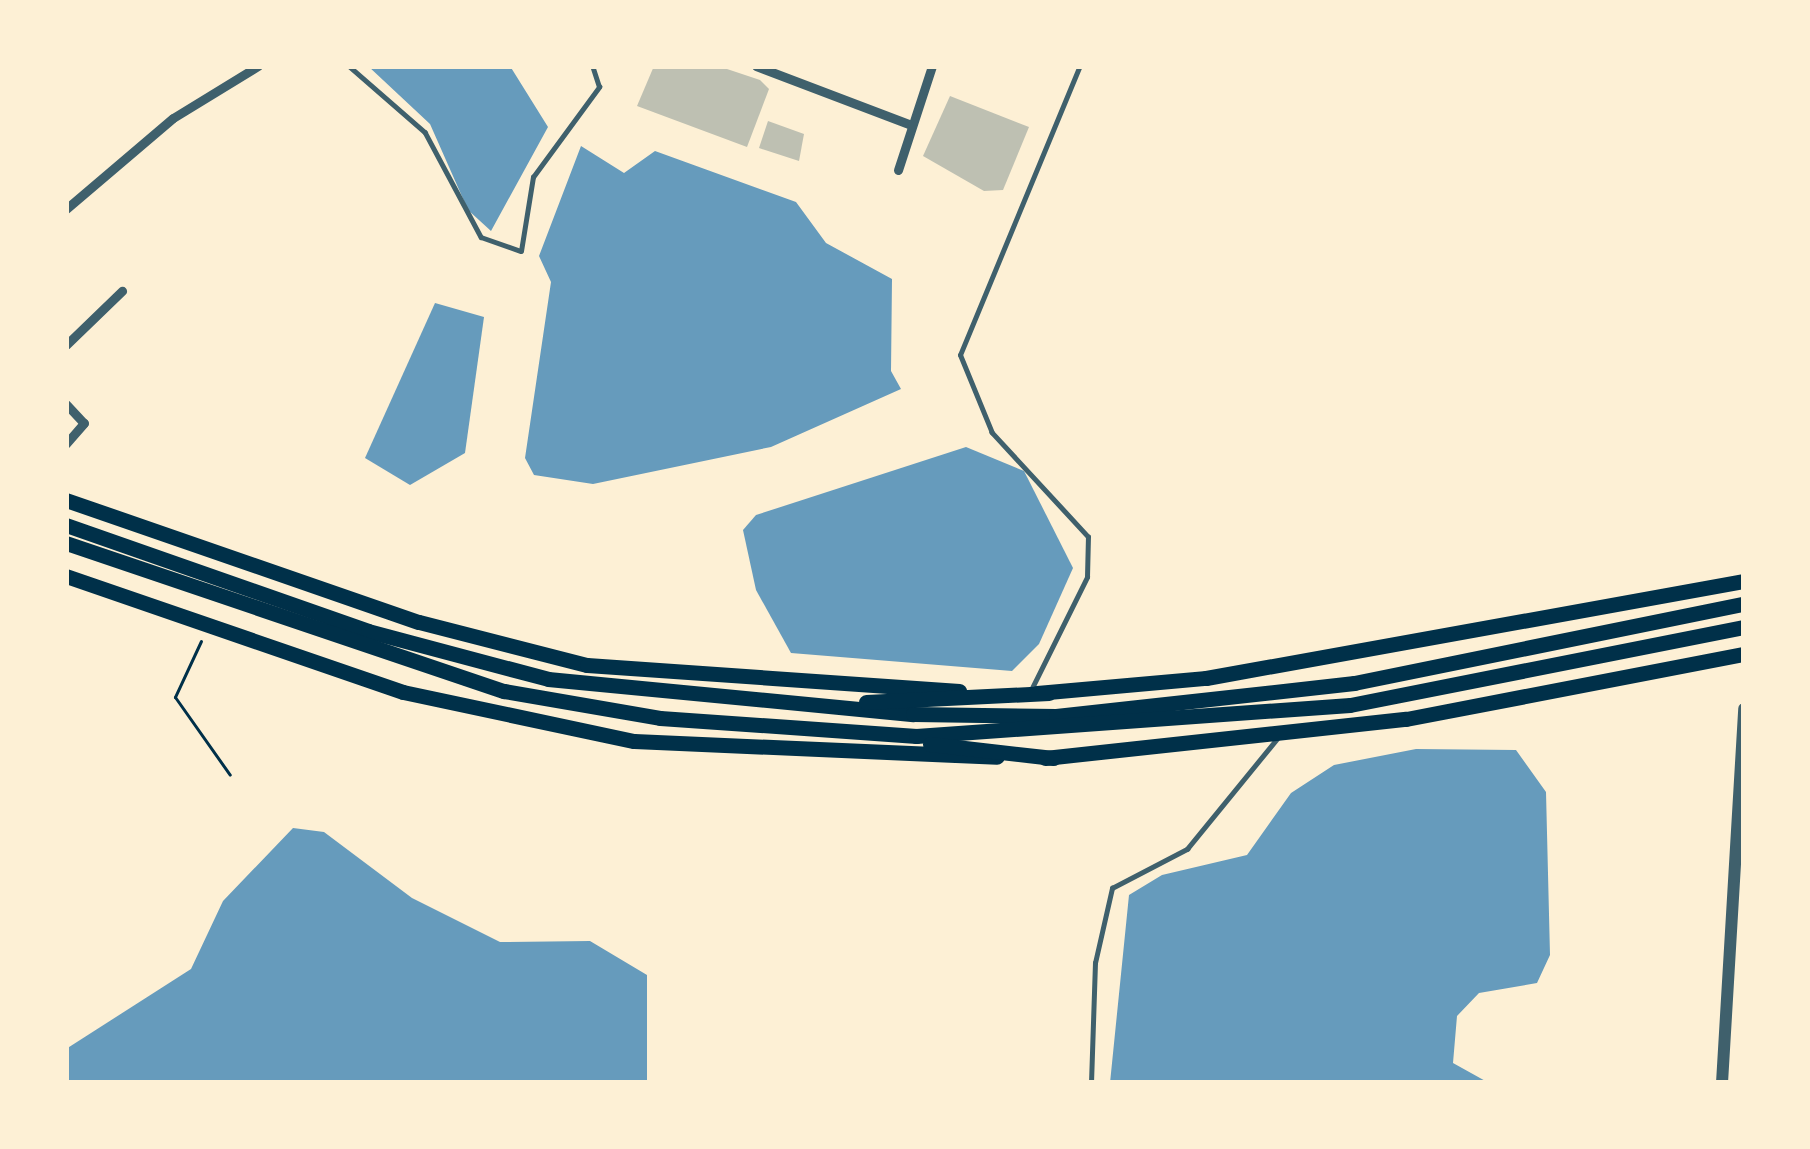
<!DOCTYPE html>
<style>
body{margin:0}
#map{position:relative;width:1810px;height:1149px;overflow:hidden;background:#fdf0d5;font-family:Poppins,sans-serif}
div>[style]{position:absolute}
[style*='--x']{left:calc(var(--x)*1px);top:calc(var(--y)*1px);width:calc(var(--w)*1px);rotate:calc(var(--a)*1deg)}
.water>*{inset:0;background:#669bbc}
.building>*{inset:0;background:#bec0b2}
.path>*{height:3px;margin:-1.5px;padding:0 1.5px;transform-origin:1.5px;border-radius:1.5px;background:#003049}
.service>*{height:4.5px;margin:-2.25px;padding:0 2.25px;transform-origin:2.25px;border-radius:2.25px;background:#3f606c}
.minor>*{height:9px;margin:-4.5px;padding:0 4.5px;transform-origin:4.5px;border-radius:4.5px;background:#3f606c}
.tertiary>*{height:12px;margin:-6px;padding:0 6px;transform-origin:6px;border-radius:6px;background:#3f606c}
.primary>*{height:15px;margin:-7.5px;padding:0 7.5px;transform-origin:7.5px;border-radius:7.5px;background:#003049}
.trunk>*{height:15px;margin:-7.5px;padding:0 7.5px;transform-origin:7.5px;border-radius:7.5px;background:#003049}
span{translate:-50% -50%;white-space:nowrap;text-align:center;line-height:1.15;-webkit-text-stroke:12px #fdf0d5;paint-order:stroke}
.frame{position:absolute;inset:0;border:69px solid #fdf0d5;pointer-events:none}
</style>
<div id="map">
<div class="water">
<i style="clip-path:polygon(368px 66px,510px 66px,548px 127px,491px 231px,468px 210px,430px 124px)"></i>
<i style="clip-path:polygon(581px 146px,624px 173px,655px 151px,796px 202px,826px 243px,892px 279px,891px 371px,901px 389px,771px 447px,593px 484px,534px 475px,525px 458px,551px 282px,539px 256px)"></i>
<i style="clip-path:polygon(435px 303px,484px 317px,465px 453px,410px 485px,365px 458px)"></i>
<i style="clip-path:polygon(966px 447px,1024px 471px,1073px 568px,1039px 644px,1012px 671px,791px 653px,756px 590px,743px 530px,756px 515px)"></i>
<i style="clip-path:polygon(1416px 749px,1516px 750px,1546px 792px,1550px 955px,1537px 983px,1479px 993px,1457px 1016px,1453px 1063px,1489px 1083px,1110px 1083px,1129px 895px,1162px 875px,1247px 855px,1291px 793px,1334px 765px)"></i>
<i style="clip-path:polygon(293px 828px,324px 832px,412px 898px,500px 942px,590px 941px,647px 975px,647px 1083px,66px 1083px,66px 1049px,191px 969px,223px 901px)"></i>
</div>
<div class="building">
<i style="clip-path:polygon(654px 66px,718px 66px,760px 80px,769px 89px,747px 147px,637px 106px)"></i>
<i style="clip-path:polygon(950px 96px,1029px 127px,1003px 190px,984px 191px,923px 156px)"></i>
<i style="clip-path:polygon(768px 121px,804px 134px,799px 161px,759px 148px)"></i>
</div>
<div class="path">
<i style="--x:201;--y:641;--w:62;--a:114.9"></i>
<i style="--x:175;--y:697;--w:95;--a:54.8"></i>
</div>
<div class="service">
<i style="--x:349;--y:66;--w:101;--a:41"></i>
<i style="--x:425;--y:132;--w:119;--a:61.9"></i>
<i style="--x:481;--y:237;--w:42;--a:19.3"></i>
<i style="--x:521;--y:251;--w:75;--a:-80.8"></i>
<i style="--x:533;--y:177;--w:112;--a:-53.7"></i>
<i style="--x:599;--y:87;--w:22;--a:-108"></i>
<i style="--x:1031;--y:690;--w:126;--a:-63.6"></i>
<i style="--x:1087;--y:577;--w:40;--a:-88.6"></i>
<i style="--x:1088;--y:537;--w:142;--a:-132.7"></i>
<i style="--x:992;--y:433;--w:84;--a:-112.3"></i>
<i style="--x:960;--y:355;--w:313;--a:-67.5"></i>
<i style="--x:1091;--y:1083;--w:120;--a:-88.1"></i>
<i style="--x:1095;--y:963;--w:77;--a:-77.2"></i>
<i style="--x:1112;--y:888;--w:85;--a:-27.5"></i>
<i style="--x:1187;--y:849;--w:146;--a:-50.8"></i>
</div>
<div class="minor">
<i style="--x:756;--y:66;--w:164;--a:20.8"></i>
<i style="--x:898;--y:170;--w:109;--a:-71.9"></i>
<i style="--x:66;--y:209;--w:140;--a:-40.4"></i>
<i style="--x:173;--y:118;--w:100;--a:-31.5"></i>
<i style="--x:66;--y:345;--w:78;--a:-44"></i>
<i style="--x:66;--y:404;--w:26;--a:47"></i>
<i style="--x:84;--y:423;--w:28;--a:131"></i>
</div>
<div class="tertiary">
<i style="--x:1722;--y:1083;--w:375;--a:-86.6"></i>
</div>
<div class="primary">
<i style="--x:66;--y:500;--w:373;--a:19.1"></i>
<i style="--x:419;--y:622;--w:173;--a:14.4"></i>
<i style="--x:587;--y:665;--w:373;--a:4"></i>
<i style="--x:66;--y:576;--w:356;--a:19"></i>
<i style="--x:403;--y:692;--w:236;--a:12"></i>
<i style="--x:634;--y:741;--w:363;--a:2.5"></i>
<i style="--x:1037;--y:693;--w:170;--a:-5.1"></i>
<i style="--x:1206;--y:678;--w:547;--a:-10.22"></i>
<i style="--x:1045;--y:758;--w:363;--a:-6.2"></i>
<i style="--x:1406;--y:719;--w:344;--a:-10.9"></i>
</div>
<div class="trunk">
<i style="--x:66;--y:525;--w:320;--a:19.3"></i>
<i style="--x:368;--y:631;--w:186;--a:14.9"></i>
<i style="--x:548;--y:679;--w:367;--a:5.5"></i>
<i style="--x:913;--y:714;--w:143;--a:0.8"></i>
<i style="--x:1056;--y:716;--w:300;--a:-6.3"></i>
<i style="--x:1354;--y:683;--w:398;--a:-11.5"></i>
<i style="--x:66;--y:543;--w:462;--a:18.7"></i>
<i style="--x:504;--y:691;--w:158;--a:9.8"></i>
<i style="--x:660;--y:718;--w:257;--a:4"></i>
<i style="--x:916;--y:736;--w:435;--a:-4.1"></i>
<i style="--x:1350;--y:705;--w:402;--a:-11.2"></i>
<i style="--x:866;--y:702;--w:183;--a:-2.8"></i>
<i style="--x:930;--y:744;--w:124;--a:6.5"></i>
</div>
<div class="frame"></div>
</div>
